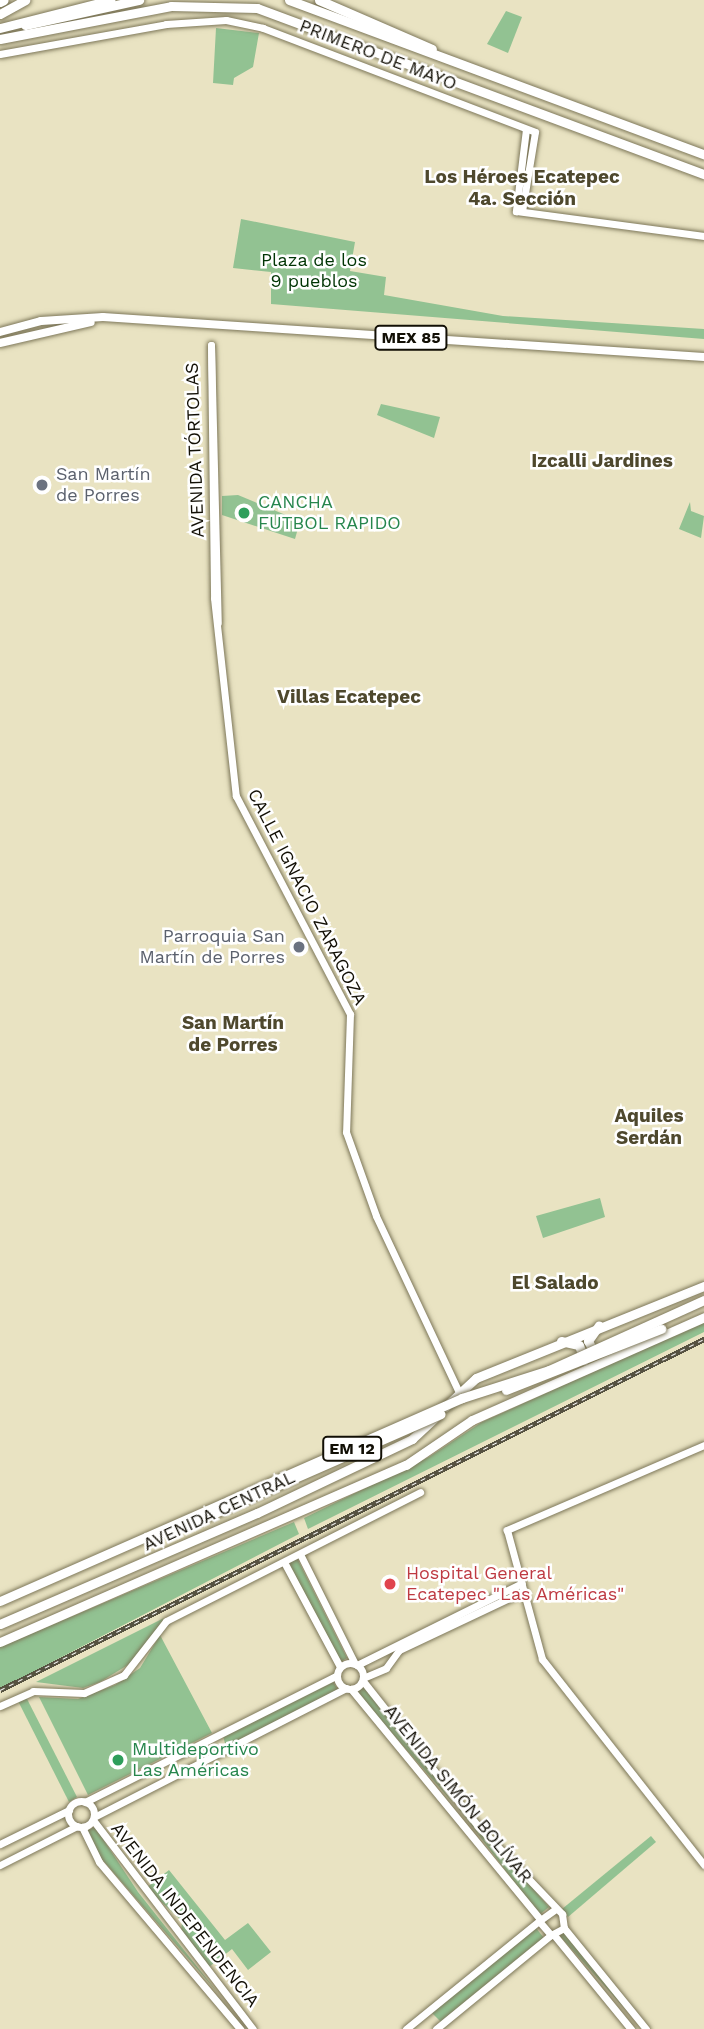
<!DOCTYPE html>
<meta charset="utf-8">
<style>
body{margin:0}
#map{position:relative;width:704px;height:2029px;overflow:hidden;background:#e9e3c2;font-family:"Work Sans",sans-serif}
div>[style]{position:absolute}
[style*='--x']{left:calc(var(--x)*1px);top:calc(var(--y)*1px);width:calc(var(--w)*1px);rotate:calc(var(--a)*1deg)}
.green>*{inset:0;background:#92c292}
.roads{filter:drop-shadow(0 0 2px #7d7759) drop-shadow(0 0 2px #7d7759)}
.secondary>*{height:7px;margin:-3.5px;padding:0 3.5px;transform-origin:3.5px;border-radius:3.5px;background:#fff}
.secondary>.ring{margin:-3.5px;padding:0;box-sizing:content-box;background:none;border:7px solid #fff;border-radius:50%}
.primary>*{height:8px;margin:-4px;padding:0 4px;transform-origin:4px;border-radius:4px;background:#fff}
.highway>*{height:9px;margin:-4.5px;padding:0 4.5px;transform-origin:4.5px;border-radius:4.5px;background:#fff}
.rail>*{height:4.5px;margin-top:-2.25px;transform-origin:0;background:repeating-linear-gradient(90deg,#fff 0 5px,#565241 0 10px);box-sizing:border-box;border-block:2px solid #565241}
.bridges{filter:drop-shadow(0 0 2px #7d7759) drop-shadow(0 0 2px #7d7759)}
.highway-bridge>*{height:9px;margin:-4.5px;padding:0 4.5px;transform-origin:4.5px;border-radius:4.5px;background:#fff}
.dots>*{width:19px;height:19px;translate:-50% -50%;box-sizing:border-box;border:4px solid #fff;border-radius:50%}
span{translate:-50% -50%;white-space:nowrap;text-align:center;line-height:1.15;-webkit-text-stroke:5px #fff;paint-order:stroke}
.shield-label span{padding:2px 5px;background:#fff;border:2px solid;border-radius:5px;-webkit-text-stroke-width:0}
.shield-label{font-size:16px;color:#120f05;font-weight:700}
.street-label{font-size:18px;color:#120f05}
.park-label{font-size:18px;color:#003404}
.worship-label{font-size:18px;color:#5b616d}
.left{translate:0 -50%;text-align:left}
.right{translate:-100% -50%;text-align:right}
.leisure-label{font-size:18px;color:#27864d}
.health-label{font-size:18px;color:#be3a42}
.neighbourhood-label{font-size:19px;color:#4e482d;font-weight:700}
</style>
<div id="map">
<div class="green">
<i style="clip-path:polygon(506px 11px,522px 17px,508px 53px,487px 44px)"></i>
<i style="clip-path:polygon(216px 28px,259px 33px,253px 67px,234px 78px,233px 85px,213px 83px)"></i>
<i style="clip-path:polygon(241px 219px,355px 242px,350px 271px,386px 277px,384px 295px,503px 316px,704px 329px,704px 339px,271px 304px,271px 272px,233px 268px)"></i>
<i style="clip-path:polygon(381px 404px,440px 417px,434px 438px,377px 415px)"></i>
<i style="clip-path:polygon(238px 495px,300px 521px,295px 539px,222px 515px,222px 496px)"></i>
<i style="clip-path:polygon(690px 502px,691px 511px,704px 516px,701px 538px,679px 529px)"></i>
<i style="clip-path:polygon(600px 1198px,605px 1217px,543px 1238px,536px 1216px)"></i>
<i style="clip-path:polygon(704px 1322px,704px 1332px,308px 1529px,304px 1518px,429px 1457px,482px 1422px)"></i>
<i style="clip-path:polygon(294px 1522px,299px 1534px,0 1689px,0 1647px)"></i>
<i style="clip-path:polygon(297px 1558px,347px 1658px,339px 1663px,289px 1563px)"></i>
<i style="clip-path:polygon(164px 1618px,136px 1660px,100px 1682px,83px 1688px,36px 1682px)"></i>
<i style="clip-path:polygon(160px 1635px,212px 1733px,88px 1795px,39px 1697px,78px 1699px,115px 1685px,140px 1668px)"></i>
<i style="clip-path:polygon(332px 1680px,338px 1690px,226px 1747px,223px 1736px)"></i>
<i style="clip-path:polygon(364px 1684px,402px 1731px,454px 1804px,356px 1692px)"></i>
<i style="clip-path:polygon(25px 1695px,77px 1797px,69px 1802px,17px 1699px)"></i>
<i style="clip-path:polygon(462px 1807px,549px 1907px,539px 1915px,459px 1809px)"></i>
<i style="clip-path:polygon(95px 1827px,138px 1892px,218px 1993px,94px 1850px,85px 1831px)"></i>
<i style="clip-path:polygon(651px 1836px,656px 1842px,568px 1917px,562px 1909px)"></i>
<i style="clip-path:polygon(169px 1870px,225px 1940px,248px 1923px,271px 1952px,248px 1970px,232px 1949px,209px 1967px,181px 1932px,182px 1921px,146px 1888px)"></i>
<i style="clip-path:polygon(536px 1928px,544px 1938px,441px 2022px,431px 2012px)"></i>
<i style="clip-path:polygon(566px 1929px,643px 2029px,560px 1936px)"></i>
</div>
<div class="roads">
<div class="secondary">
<i style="--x:0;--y:54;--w:169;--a:-10.2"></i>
<i style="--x:166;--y:24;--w:60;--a:-3.8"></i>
<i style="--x:226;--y:20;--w:38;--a:12"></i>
<i style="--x:263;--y:28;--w:291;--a:20.9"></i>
<i style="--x:535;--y:132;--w:80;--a:99.3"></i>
<i style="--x:526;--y:129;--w:83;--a:97"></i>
<i style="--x:516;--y:211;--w:190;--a:7.6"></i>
<i style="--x:211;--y:345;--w:253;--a:89.3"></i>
<i style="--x:214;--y:598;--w:199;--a:83.7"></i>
<i style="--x:236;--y:796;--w:246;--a:62.4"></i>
<i style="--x:350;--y:1014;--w:118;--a:91.9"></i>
<i style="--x:346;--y:1132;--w:89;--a:70.3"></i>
<i style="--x:376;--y:1216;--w:192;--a:64.8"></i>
<i style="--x:211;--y:345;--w:278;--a:88.6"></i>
<i style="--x:704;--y:1445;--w:215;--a:156.7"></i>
<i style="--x:507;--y:1530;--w:134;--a:74.8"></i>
<i style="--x:542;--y:1659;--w:262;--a:51.8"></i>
<i style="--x:300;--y:1554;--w:123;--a:63.4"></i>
<i style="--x:284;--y:1562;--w:119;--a:61.9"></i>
<i class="ring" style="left:337px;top:1663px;width:19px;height:19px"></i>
<i style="--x:357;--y:1665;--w:184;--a:-26.4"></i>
<i style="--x:363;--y:1678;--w:25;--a:-23"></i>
<i style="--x:386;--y:1668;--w:22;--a:-54"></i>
<i style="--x:399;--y:1650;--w:138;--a:-25.3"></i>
<i style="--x:363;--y:1681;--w:185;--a:51.6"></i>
<i style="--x:478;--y:1826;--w:122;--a:46.3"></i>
<i style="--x:562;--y:1914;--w:14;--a:82"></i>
<i style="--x:564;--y:1928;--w:15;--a:152"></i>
<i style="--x:551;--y:1935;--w:18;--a:-131"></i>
<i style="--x:539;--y:1921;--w:19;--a:-36"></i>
<i style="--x:351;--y:1689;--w:298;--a:50.6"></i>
<i style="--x:0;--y:1706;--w:36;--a:-24"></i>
<i style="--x:33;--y:1691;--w:51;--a:2.2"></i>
<i style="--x:84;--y:1693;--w:44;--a:-24.2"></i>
<i style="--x:124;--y:1675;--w:68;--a:-52.1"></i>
<i style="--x:166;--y:1621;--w:285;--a:-26.9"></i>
<i class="ring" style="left:68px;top:1801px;width:19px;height:19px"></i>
<i style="--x:85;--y:1802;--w:282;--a:-26.7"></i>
<i style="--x:94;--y:1817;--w:283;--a:-27.1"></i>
<i style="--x:93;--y:1820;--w:263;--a:52.6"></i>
<i style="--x:82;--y:1827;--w:39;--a:64"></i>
<i style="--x:99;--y:1862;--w:219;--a:49.8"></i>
<i style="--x:0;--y:1844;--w:77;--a:-26.2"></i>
<i style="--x:0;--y:1865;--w:86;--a:-26.9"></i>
<i style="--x:564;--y:1928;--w:130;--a:50.9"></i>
<i style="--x:554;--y:1935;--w:122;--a:50.7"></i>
<i style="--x:406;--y:2029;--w:171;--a:-39.1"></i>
<i style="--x:436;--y:2029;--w:149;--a:-39.3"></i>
</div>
<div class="primary">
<i style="--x:0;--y:332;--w:42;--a:-15"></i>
<i style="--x:41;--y:321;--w:62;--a:-3.7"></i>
<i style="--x:103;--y:317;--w:602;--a:3.81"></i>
<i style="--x:0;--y:343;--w:93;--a:-13"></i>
</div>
<div class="highway">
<i style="--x:289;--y:0;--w:443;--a:20.4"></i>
<i style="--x:319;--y:0;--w:123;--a:23.4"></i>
<i style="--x:0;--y:2;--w:4;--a:-27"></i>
<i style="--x:0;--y:14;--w:29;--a:-29"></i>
<i style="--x:25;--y:25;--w:117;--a:-12.4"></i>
<i style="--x:0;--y:28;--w:114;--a:-14.2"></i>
<i style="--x:0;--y:39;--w:174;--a:-10.9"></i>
<i style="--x:171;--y:6;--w:86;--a:1.3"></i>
<i style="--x:257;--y:8;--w:477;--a:20.4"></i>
<i style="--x:561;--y:1341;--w:18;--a:13"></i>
<i style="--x:579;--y:1345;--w:16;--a:72"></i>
<i style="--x:595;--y:1354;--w:15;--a:-118"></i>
<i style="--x:588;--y:1341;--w:19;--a:-55"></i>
<i style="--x:445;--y:1407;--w:42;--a:-43.1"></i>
<i style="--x:476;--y:1378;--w:246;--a:-22"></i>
<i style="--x:0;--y:1624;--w:280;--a:-23.4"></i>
<i style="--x:257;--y:1513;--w:172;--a:-25.5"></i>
<i style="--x:412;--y:1439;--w:33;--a:-43"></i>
<i style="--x:0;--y:1642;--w:443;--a:-23.6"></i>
<i style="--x:406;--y:1465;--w:80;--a:-34.3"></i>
<i style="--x:472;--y:1420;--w:254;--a:-23.9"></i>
</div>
</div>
<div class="rail">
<i style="--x:0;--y:1690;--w:787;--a:-26.5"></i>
</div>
<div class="bridges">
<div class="highway-bridge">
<i style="--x:506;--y:1390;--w:167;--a:-21.5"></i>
<i style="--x:197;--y:1521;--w:266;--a:-23.7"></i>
<i style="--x:0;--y:1601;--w:505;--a:-23.72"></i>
<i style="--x:462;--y:1398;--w:91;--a:-17.8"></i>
<i style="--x:549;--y:1370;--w:170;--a:-24.3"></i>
</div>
</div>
<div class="dots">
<i style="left:42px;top:485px;background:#6b7280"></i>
<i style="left:244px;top:513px;background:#2e9e5b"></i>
<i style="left:299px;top:947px;background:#6b7280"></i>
<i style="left:390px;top:1584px;background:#e0444e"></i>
<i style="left:118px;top:1760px;background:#2e9e5b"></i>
</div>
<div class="shield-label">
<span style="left:411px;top:338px">MEX 85</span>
<span style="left:352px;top:1449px">EM 12</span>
</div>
<div class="street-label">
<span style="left:378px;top:55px;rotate:21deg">PRIMERO DE MAYO</span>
<span style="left:195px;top:450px;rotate:-92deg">AVENIDA TÓRTOLAS</span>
<span style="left:307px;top:897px;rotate:63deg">CALLE IGNACIO ZARAGOZA</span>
<span style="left:219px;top:1511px;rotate:-25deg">AVENIDA CENTRAL</span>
<span style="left:458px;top:1794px;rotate:51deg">AVENIDA SIMÓN BOLÍVAR</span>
<span style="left:185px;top:1915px;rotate:52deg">AVENIDA INDEPENDENCIA</span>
</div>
<div class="park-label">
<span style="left:314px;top:271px">Plaza de los<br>9 pueblos</span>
</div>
<div class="worship-label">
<span class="left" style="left:56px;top:485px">San Martín<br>de Porres</span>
<span class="right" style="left:285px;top:947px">Parroquia San<br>Martín de Porres</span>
</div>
<div class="leisure-label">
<span class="left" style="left:258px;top:513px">CANCHA<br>FUTBOL RAPIDO</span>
<span class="left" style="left:132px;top:1760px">Multideportivo<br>Las Américas</span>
</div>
<div class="health-label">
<span class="left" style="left:406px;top:1584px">Hospital General<br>Ecatepec "Las Américas"</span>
</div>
<div class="neighbourhood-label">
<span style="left:522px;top:188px">Los Héroes Ecatepec<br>4a. Sección</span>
<span style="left:602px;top:461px">Izcalli Jardines</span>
<span style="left:349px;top:697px">Villas Ecatepec</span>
<span style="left:233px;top:1034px">San Martín<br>de Porres</span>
<span style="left:649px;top:1127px">Aquiles<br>Serdán</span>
<span style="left:555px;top:1283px">El Salado</span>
</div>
</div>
